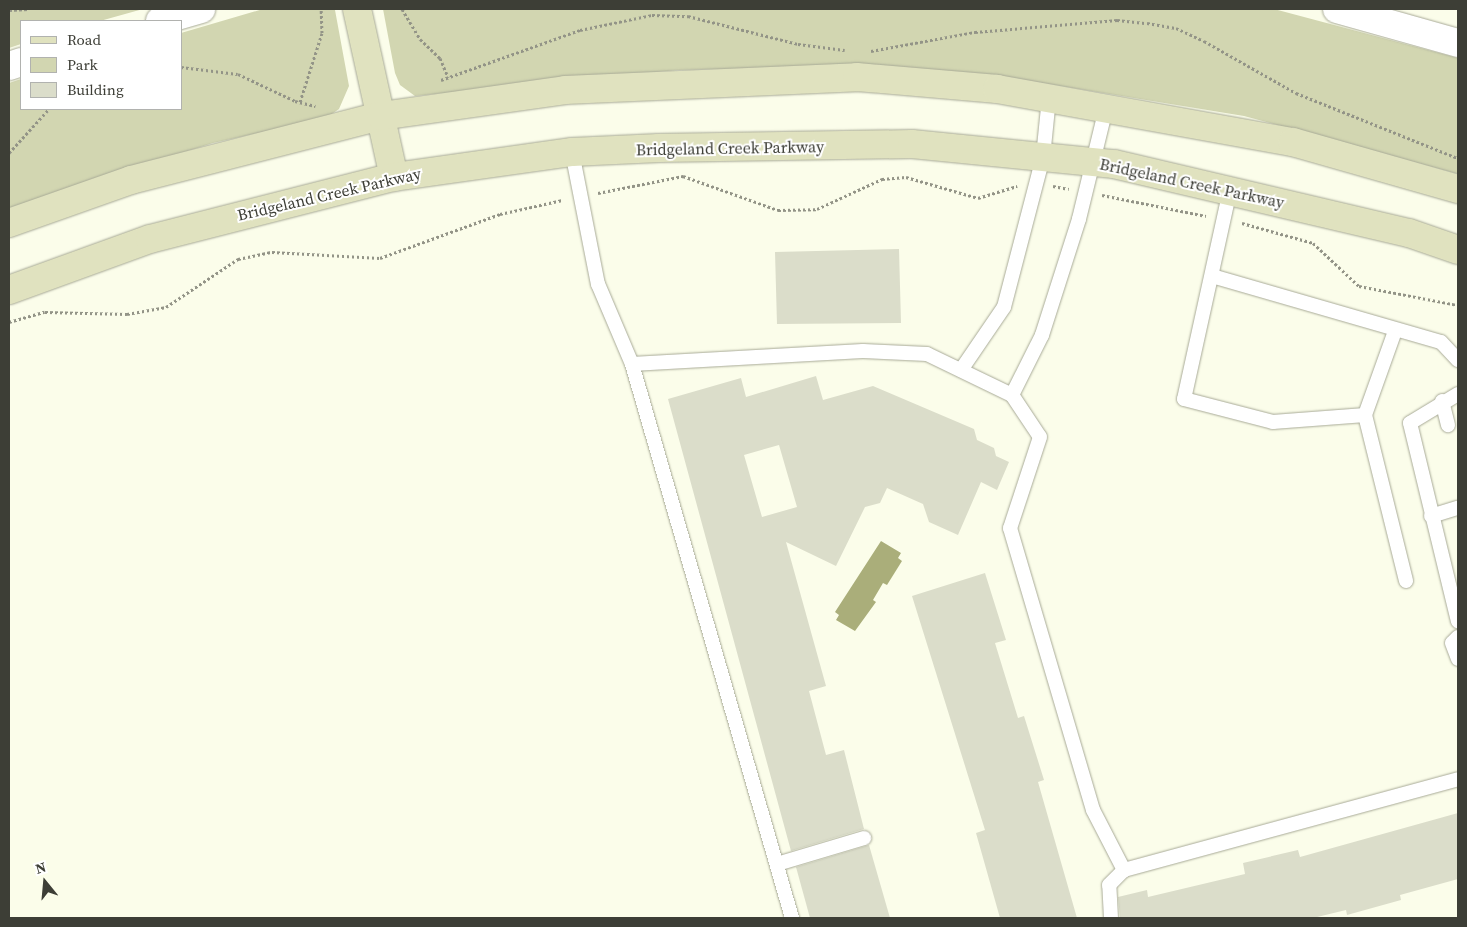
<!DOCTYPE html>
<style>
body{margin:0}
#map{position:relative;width:1467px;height:927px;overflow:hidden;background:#fbfdea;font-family:"Source Serif 4",serif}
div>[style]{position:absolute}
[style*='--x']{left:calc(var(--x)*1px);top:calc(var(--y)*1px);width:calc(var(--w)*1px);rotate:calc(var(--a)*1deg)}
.green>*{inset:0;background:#d2d6b1}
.water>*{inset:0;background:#aaae7a}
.building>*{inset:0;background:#dbddca}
.path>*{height:3px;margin-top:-1.5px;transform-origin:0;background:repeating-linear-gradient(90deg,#939487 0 2.5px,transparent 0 5px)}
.roads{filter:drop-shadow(0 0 1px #a8aa97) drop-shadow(0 0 1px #a8aa97)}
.lane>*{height:14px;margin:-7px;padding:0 7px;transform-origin:7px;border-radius:7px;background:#fff}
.street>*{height:28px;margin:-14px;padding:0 14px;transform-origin:14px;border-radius:14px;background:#fff}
.secondary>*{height:28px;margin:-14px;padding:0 14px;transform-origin:14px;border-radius:14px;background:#e0e2bf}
span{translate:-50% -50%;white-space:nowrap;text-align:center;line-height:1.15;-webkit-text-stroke:4px #fff;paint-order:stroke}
.street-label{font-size:16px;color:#3d3e36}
.frame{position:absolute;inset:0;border:10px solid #3d3e36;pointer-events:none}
.legend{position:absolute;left:20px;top:20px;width:162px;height:90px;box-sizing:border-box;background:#fff;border:1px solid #b1b2af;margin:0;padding:6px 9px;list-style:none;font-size:15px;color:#3d3e36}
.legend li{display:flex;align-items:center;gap:10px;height:25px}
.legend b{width:25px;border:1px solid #b1b2af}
.north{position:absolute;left:20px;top:857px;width:50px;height:50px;-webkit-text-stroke:4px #fff;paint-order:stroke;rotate:343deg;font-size:14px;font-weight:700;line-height:20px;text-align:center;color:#3d3e36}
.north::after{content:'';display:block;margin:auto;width:18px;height:22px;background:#3d3e36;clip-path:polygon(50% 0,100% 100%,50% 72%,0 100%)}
</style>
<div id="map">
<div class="green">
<i style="clip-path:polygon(9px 9px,143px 9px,100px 21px,21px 21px,21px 44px,9px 48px)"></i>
<i style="clip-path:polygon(263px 9px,335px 10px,349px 86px,339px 109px,326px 118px,213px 143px,9px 208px,9px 83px,21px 79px,21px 109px,181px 109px,181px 33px)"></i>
<i style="clip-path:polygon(383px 9px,1274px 9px,1458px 58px,1458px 174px,1244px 116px,1006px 77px,785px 68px,678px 70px,415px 96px,400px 85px,395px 73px)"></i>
</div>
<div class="water">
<i style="clip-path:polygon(881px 541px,901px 553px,898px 558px,902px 561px,887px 585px,883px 583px,873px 600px,876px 602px,855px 631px,836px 620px,839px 615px,835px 612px)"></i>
</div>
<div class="building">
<i style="clip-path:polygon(899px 249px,901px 323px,777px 324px,775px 252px)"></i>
<i style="clip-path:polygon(evenodd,816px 376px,823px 400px,873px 386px,974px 429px,977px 440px,994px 448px,996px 456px,1009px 462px,997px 490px,981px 482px,958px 535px,929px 522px,923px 504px,887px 488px,880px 503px,865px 507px,836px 566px,786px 542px,826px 686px,809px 691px,826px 755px,844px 750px,864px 829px,791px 851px,668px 399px,741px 378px,746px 397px,816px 376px,779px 445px,797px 507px,762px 517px,744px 455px,779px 445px)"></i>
<i style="clip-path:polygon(985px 573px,1006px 640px,995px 643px,1018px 718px,1024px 716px,1044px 780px,1038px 782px,1077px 918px,1000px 918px,976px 833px,985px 830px,912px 596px)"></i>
<i style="clip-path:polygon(1458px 813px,1458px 879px,1400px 895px,1401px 900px,1347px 915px,1346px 910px,1313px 918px,1120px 918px,1118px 897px,1147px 890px,1148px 897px,1245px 874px,1243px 863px,1298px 850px,1300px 857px)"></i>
<i style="clip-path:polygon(869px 845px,890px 918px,810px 918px,796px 867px)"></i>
</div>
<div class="path">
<i style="--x:402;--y:9;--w:35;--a:59"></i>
<i style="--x:420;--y:39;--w:28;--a:44"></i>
<i style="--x:440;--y:58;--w:21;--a:67"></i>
<i style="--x:9;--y:10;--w:20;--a:-3"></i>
<i style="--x:871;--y:51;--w:106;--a:-10.4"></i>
<i style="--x:975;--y:32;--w:143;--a:-4.8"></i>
<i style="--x:1117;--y:20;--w:30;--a:6"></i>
<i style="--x:1147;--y:23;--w:29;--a:10"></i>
<i style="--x:1176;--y:28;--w:31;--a:25"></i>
<i style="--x:1204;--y:41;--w:106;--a:29.5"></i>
<i style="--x:1296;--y:93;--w:175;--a:21.9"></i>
<i style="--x:181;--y:67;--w:57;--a:7"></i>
<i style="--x:238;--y:74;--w:63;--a:25.3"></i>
<i style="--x:295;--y:101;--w:21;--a:14"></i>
<i style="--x:441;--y:80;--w:148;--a:-19.8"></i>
<i style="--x:580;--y:30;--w:74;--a:-11.8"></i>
<i style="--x:652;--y:15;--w:36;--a:2"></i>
<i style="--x:688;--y:16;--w:114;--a:14.3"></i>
<i style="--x:798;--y:44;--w:47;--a:7.3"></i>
<i style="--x:300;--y:102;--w:72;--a:-72.3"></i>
<i style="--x:322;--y:33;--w:24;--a:-92"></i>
<i style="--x:9;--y:153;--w:59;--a:-47.7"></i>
<i style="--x:1053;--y:186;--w:16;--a:11"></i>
<i style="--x:598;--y:193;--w:87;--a:-11.3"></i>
<i style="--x:683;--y:176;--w:101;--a:19.7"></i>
<i style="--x:778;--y:210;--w:39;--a:-1"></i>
<i style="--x:817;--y:209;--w:72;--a:-24.8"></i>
<i style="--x:882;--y:179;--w:24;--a:-5"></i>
<i style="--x:906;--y:177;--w:75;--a:16.3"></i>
<i style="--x:978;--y:198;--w:41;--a:-17.1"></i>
<i style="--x:1102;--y:195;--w:106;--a:11.4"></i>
<i style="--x:1242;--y:223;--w:74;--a:15.7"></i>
<i style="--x:1313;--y:243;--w:63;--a:43.1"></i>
<i style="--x:1359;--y:286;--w:101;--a:10.9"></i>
<i style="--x:9;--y:322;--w:37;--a:-16"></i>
<i style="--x:45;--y:312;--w:82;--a:1.4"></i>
<i style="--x:127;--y:314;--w:40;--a:-10"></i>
<i style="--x:166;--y:307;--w:87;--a:-33.7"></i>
<i style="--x:238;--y:259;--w:35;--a:-12"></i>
<i style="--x:272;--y:252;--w:108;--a:3.2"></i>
<i style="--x:380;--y:258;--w:128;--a:-20.1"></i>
<i style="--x:500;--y:214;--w:64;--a:-12.7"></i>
</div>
<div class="roads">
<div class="lane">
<i style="--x:572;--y:152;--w:135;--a:78.9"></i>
<i style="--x:598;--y:284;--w:87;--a:67"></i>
<i style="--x:632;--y:364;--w:577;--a:73.89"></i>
<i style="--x:1230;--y:190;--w:214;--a:102.4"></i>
<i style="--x:1184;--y:399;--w:92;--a:14.5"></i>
<i style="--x:1273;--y:422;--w:92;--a:-4.4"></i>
<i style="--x:1212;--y:276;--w:238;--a:16.1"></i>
<i style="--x:1441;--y:342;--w:25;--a:47"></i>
<i style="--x:1395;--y:331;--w:89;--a:109.7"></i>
<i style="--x:1365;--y:415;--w:171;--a:76.1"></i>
<i style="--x:632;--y:364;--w:231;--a:-3.2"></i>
<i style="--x:863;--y:351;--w:64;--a:2.7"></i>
<i style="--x:927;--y:354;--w:94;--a:25.8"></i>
<i style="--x:1012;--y:395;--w:50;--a:56.3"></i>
<i style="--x:1040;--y:437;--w:96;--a:108.2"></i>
<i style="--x:1010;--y:528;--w:294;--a:73.6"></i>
<i style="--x:1093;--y:810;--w:68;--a:62.7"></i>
<i style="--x:1124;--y:870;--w:346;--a:-15.2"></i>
<i style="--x:961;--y:370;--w:76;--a:-55.7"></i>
<i style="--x:1004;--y:307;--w:155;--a:-75.4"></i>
<i style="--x:1043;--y:157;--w:59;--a:-84.2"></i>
<i style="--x:1458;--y:394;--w:56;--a:148.9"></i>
<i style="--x:1410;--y:423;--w:204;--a:76.4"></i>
<i style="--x:1012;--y:395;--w:67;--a:-63.4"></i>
<i style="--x:1042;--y:335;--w:122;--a:-72.3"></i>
<i style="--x:1079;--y:219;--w:114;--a:-76.3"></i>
<i style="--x:1442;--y:401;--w:25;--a:76"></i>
<i style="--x:1431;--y:516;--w:28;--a:-17"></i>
<i style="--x:1458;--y:637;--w:8;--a:135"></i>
<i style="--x:1452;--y:643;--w:17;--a:69"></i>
<i style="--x:777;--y:864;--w:91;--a:-16.6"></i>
<i style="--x:1111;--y:918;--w:33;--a:-93"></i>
<i style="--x:1109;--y:885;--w:21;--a:-45"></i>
</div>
<div class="street">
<i style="--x:1337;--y:9;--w:126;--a:15.7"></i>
<i style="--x:160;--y:21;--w:43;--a:-16.3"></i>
<i style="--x:9;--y:66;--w:13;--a:-18"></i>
</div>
<div class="secondary">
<i style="--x:357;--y:9;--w:172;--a:77.6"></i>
<i style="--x:9;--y:223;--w:129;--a:-19.4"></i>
<i style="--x:131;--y:180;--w:258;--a:-14.4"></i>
<i style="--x:381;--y:116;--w:186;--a:-8"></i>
<i style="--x:565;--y:90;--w:292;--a:-2.5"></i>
<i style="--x:857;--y:77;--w:141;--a:4.9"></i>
<i style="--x:997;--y:89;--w:301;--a:10.2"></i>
<i style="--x:1293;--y:142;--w:172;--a:15.9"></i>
<i style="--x:9;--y:290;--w:150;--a:-19.9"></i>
<i style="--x:150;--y:239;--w:252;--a:-14.3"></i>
<i style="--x:394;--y:177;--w:180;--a:-8"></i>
<i style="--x:572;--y:152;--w:87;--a:-2.6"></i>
<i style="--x:659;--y:148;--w:253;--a:-0.9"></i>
<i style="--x:912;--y:144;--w:203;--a:5.7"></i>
<i style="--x:1114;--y:164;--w:303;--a:13.2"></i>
<i style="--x:1409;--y:233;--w:52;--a:19.1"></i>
</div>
</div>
<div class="street-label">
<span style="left:730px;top:148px;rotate:-1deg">Bridgeland Creek Parkway</span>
<span style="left:1192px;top:183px;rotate:12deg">Bridgeland Creek Parkway</span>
<span style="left:329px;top:194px;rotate:-13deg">Bridgeland Creek Parkway</span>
</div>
<div class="frame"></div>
<ul class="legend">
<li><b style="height:6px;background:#e0e2bf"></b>Road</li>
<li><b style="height:14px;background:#d2d6b1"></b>Park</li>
<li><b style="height:14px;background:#dbddca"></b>Building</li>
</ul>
<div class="north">N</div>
</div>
